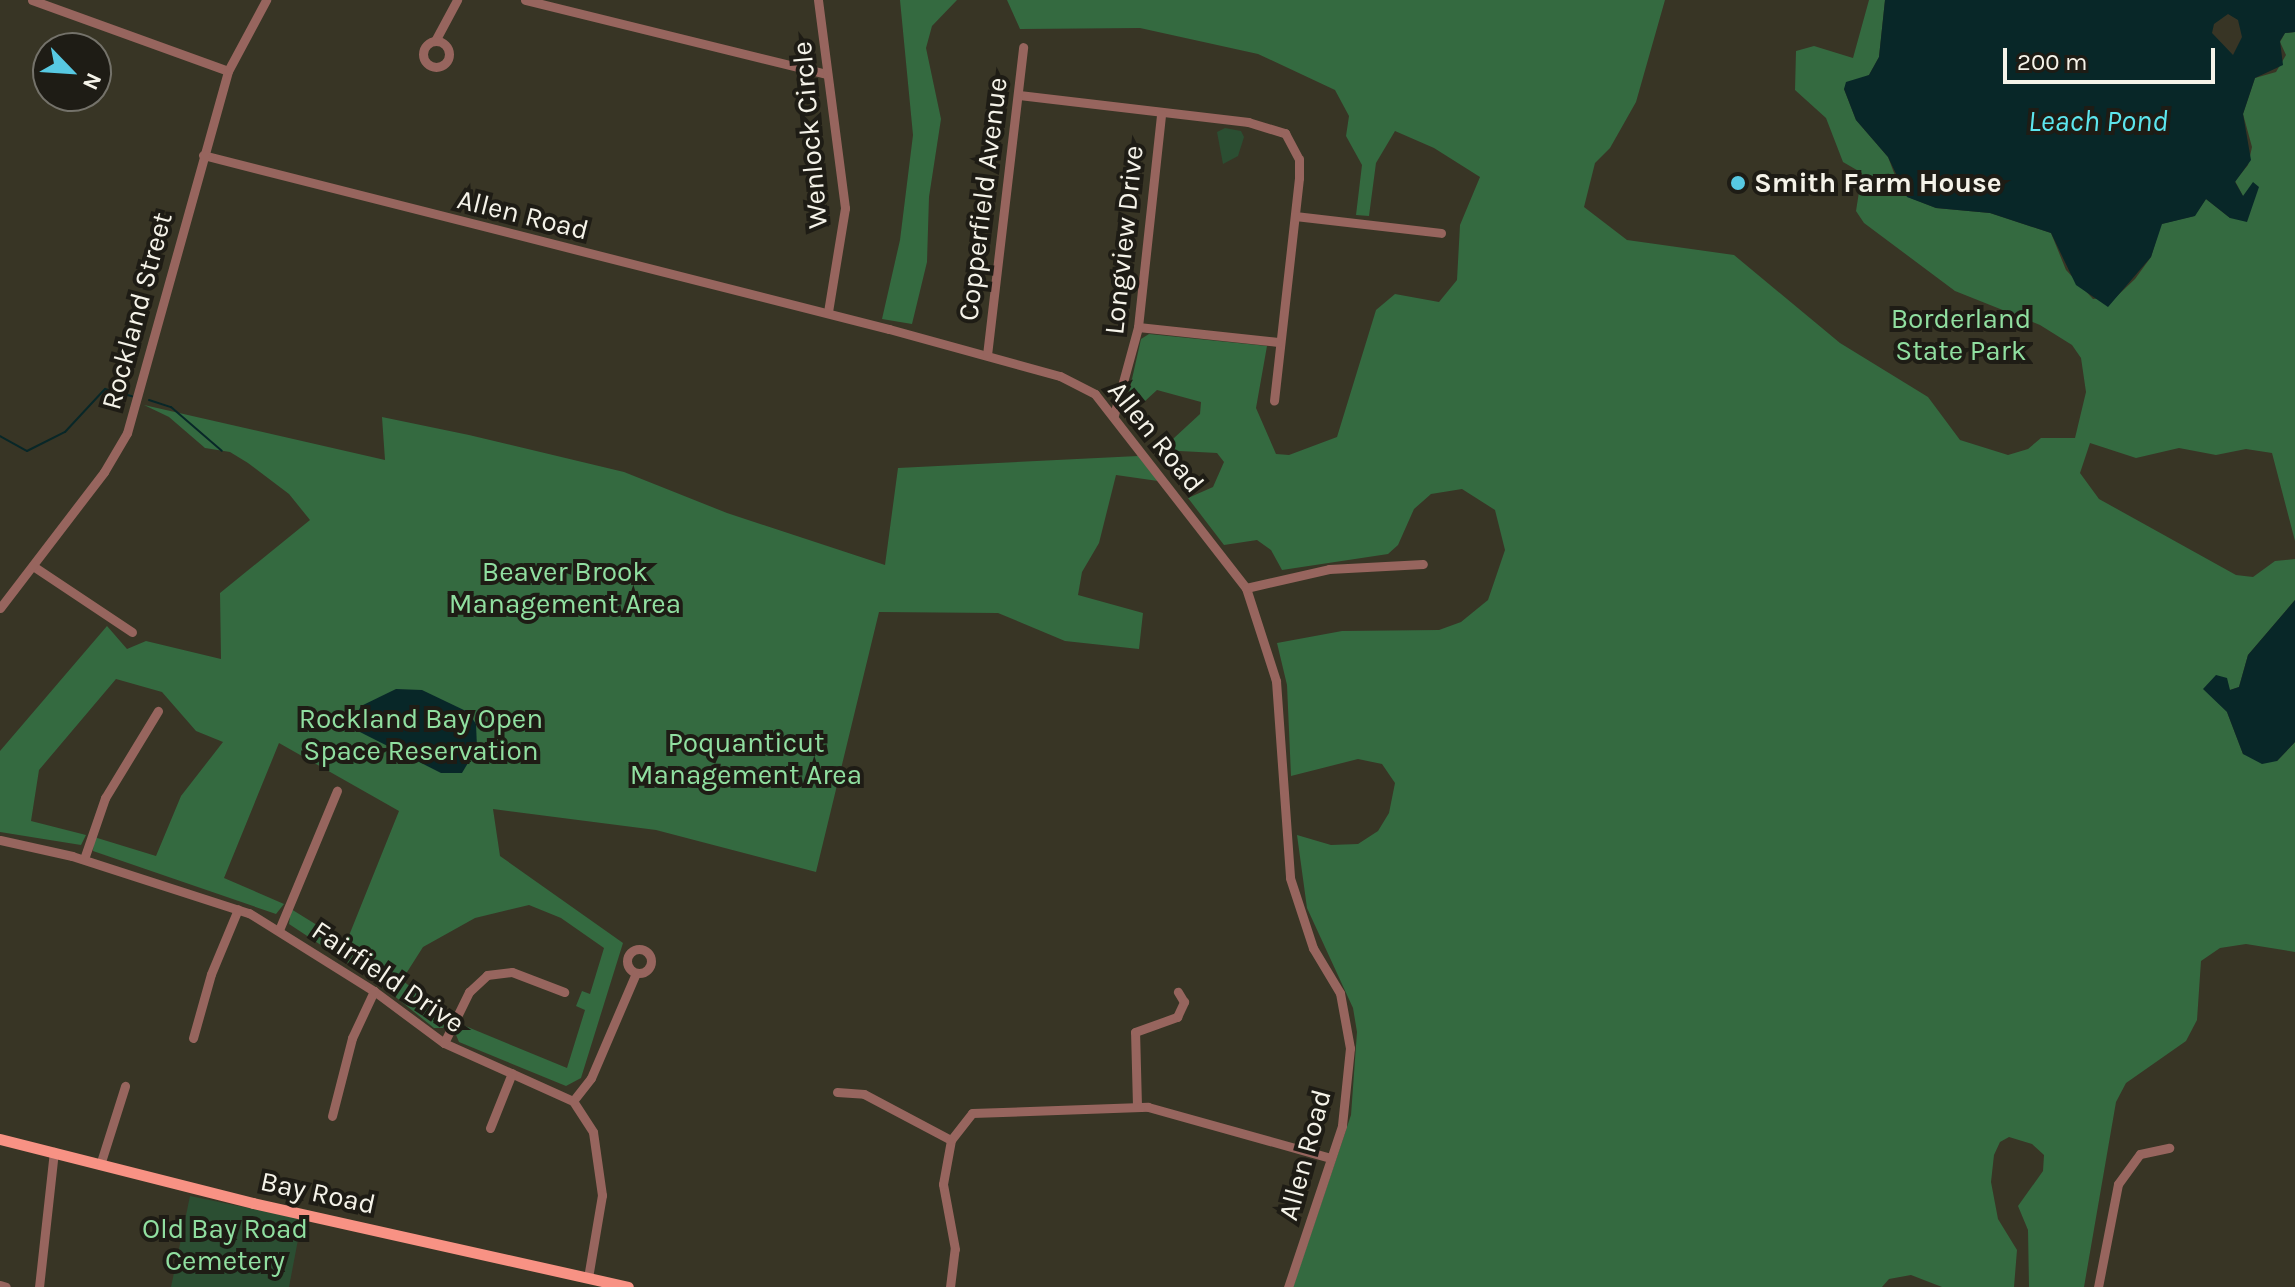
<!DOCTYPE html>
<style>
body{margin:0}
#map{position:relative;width:2295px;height:1287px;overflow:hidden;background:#383525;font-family:Karla,sans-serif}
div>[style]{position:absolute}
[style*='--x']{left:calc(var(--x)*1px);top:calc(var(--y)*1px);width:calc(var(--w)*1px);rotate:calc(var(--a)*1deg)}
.green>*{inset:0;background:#2b4e32}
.forest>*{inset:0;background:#346a40}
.water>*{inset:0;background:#082728}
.stream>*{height:2px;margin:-1px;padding:0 1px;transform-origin:1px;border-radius:1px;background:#082728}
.minor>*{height:9px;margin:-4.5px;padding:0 4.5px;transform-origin:4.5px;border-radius:4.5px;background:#97655e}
.minor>.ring{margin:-4.5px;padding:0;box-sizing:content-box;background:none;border:9px solid #97655e;border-radius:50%}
.major>*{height:11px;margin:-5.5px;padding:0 5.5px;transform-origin:5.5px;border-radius:5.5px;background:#f89284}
.dots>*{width:22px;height:22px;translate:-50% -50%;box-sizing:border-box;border:4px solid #1e1c15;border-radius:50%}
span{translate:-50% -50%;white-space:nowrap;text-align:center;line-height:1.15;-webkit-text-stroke:8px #1e1c15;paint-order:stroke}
.street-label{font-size:28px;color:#f5f3e9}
.poi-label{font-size:28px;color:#f5f3e9;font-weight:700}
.left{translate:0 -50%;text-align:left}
.park-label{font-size:28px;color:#90dfa0}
.water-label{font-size:30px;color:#5ce6ee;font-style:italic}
.north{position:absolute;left:32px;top:32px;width:80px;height:80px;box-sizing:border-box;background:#1e1c15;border:2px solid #74726a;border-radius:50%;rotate:115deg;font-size:22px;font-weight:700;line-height:32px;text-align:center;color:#f5f3e9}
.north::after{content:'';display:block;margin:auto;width:28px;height:36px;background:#57c9e2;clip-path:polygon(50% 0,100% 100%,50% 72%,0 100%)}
.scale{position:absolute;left:2003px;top:48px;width:212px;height:36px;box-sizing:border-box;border:4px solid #f5f3e9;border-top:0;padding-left:10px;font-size:24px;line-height:28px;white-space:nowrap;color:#f5f3e9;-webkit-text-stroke:6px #1e1c15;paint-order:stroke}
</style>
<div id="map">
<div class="green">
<i style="clip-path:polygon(1225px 128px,1241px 131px,1244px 137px,1238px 156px,1223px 164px,1217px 132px)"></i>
<i style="clip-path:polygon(190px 1196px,302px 1219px,289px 1287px,171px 1287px)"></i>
</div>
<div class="forest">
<i style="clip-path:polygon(900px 0,957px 0,932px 26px,926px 48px,941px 119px,929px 197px,927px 262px,912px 324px,882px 319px,900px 240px,913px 135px)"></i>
<i style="clip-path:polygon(1007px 0,1665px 0,1636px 102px,1610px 148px,1595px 163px,1584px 207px,1627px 240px,1734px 255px,1840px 343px,1928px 397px,1960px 440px,2008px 455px,2028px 449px,2041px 438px,2075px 438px,2086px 392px,2081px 358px,2072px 345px,2040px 325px,1955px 291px,1864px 223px,1856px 211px,1862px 173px,1843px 162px,1826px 118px,1795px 90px,1796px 51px,1814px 46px,1853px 58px,1869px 0,1885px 0,1879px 57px,1869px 75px,1844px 89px,1856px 120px,1888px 157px,1899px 186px,1908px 197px,1936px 208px,1990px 213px,2051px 233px,2066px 270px,2093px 299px,2116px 297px,2135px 279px,2151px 257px,2161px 224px,2194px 216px,2206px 199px,2230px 218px,2243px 196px,2235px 181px,2248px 165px,2252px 147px,2243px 114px,2255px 78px,2276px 72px,2286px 55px,2280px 42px,2285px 33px,2295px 32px,2295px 541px,2272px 453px,2246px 449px,2216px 455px,2179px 448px,2136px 458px,2090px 443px,2080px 473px,2099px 499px,2236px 575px,2253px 577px,2275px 561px,2295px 559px,2295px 600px,2248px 655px,2239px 687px,2230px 690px,2227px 712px,2243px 754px,2277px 761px,2295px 742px,2295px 952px,2246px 944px,2220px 948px,2201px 961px,2197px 1020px,2186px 1041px,2126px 1083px,2116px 1102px,2084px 1287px,2029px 1287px,2028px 1230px,2018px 1206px,2043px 1171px,2044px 1155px,2032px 1144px,2009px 1137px,2000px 1142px,1994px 1155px,1991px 1182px,1998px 1219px,2017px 1250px,2014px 1287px,1942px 1287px,1911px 1275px,1889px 1279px,1882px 1287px,1293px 1287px,1351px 1115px,1357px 1032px,1353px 1008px,1307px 908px,1297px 835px,1331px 845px,1358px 844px,1378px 831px,1389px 813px,1395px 783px,1382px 764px,1358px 759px,1291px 776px,1287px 685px,1277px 643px,1342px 631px,1439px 630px,1461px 622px,1488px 600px,1505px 550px,1495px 510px,1462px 489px,1431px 494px,1414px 509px,1398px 545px,1388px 554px,1282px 570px,1271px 550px,1257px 540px,1224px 545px,1188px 498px,1213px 487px,1224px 462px,1217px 453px,1161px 450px,1200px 414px,1201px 402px,1157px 390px,1132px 413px,1125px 410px,1141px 339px,1149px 334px,1267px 346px,1256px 408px,1276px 454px,1289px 455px,1337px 437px,1376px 310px,1395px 294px,1439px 302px,1457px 280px,1460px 225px,1480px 177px,1434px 148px,1395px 131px,1376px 163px,1369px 216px,1356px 215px,1362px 165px,1346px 136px,1349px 116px,1335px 90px,1258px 54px,1140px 28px,1020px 29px)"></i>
<i style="clip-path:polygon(144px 405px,385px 460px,382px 417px,469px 435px,624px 472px,727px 513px,885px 565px,898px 468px,1138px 456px,1158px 481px,1116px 475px,1099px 543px,1082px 572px,1078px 595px,1143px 613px,1139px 649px,1065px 641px,998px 613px,879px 612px,816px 872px,656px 830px,493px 809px,500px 856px,623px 943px,581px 1078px,566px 1086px,459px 1042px,454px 1030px,458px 1023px,567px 1068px,585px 1010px,576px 1006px,582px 991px,590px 994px,604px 948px,561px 918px,529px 905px,475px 918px,423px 947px,402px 980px,450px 1019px,443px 1028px,434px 1028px,377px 982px,289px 924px,291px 909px,346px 943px,399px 811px,279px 743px,224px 878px,284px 904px,276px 914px,93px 851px,94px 837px,156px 856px,181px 796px,223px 742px,196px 731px,162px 692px,116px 679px,39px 770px,31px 821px,86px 835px,81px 845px,0 832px,0 751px,107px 626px,127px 649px,146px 641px,221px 659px,220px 593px,310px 520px,289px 494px,248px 463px,230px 452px,205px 448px,169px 417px)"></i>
</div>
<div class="water">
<i style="clip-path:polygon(evenodd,1885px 0,2295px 0,2295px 32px,2285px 33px,2280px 41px,2283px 65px,2255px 78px,2243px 114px,2251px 160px,2235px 182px,2243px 196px,2253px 182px,2259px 187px,2247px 222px,2230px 218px,2206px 199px,2195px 216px,2162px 224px,2151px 257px,2108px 307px,2076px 285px,2051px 233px,1990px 213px,1936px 208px,1907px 197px,1888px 157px,1856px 120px,1844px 89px,1846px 82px,1869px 75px,1879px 57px,1885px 0,2228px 14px,2238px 20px,2242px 37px,2233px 55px,2212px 33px,2214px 24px,2228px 14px)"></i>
<i style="clip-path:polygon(2295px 600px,2295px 742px,2277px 761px,2262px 764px,2243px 754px,2227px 712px,2203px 689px,2216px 675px,2227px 678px,2230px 690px,2239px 687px,2248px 655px)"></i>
<i style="clip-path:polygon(396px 689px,422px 690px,468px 712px,476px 724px,477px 748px,462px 773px,441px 773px,350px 727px,361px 706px)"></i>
</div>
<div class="stream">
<i style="--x:149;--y:400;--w:23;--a:18"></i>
<i style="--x:171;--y:407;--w:67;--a:40.8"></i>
<i style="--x:0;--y:436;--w:31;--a:29"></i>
<i style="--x:27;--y:451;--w:42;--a:-26.6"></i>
<i style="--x:65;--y:432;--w:59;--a:-47.1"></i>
<i style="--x:105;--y:389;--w:28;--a:15"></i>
</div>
<div class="minor">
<i style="--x:32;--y:0;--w:208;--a:19.9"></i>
<i style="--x:525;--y:0;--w:310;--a:13.8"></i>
<i style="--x:818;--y:0;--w:210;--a:82.6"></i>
<i style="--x:845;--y:208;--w:105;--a:99.3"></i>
<i style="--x:435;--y:41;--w:47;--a:-61.8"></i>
<i class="ring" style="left:423px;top:41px;width:17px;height:17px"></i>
<i style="--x:1019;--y:95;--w:231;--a:6.7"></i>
<i style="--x:1248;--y:122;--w:39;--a:17"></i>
<i style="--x:1285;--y:133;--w:30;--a:62"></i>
<i style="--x:1299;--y:159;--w:19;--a:90"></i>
<i style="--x:1299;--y:178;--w:224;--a:96.4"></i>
<i style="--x:203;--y:155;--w:708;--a:14.23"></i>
<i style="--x:889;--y:329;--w:177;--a:15.4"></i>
<i style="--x:1060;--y:376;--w:39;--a:27"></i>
<i style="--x:1095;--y:394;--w:246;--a:52.1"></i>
<i style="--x:1246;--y:588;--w:98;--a:72.1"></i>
<i style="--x:1276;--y:681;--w:197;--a:85.9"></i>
<i style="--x:1290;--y:878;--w:74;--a:71.8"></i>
<i style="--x:1313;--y:948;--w:52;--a:59"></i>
<i style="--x:1340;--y:993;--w:56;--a:79.7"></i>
<i style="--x:1350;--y:1048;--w:78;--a:95.9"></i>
<i style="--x:1342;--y:1126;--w:170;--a:108.5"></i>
<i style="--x:1295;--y:216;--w:147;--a:6.6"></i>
<i style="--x:1138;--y:327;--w:141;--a:6.1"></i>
<i style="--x:987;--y:355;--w:310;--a:-83.3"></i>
<i style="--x:1114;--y:415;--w:91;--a:-74.7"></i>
<i style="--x:1138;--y:327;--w:214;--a:-83.8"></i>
<i style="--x:33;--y:566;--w:119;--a:33.7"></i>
<i style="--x:1246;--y:588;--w:85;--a:-12.9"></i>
<i style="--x:1329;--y:569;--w:94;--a:-3"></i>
<i style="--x:0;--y:608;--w:171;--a:-52.6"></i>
<i style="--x:104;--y:472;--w:45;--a:-59.5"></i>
<i style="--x:127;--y:433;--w:376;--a:-74.4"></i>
<i style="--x:228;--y:71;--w:81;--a:-61.8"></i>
<i style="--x:0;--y:840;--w:74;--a:12.5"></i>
<i style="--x:72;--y:856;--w:186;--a:17.9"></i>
<i style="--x:249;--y:913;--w:147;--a:32"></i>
<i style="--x:374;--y:991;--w:87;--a:36.6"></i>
<i style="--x:444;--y:1043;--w:141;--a:24.2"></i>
<i style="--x:573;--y:1101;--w:37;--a:57"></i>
<i style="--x:593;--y:1132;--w:64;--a:81.9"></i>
<i style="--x:602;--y:1195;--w:84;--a:99.6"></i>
<i style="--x:84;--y:859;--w:65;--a:-71"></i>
<i style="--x:105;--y:798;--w:102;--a:-58.7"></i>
<i style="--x:279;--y:930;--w:151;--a:-67.4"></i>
<i class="ring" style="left:627px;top:949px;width:15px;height:15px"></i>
<i style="--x:193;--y:1038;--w:66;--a:-74.3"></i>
<i style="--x:211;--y:974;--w:70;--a:-67.4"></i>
<i style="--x:444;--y:1043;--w:57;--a:-63.9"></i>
<i style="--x:469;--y:992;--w:25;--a:-43"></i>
<i style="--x:487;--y:975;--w:25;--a:-7"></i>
<i style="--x:512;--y:972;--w:56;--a:21"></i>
<i style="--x:837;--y:1092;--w:27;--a:4"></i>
<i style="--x:864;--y:1094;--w:98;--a:27.9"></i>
<i style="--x:573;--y:1101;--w:29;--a:-52"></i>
<i style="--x:591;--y:1078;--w:114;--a:-66.8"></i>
<i style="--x:1137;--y:1106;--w:74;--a:-91.5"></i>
<i style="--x:1135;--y:1032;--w:45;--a:-19.7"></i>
<i style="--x:1177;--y:1017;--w:17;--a:-65"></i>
<i style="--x:1184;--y:1002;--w:12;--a:-121"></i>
<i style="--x:332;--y:1116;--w:81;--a:-75.6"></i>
<i style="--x:352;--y:1038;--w:52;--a:-64.9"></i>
<i style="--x:490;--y:1128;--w:59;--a:-68.2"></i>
<i style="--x:100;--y:1165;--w:83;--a:-72.4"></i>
<i style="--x:0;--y:1285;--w:6;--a:18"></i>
<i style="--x:39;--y:1287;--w:136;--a:-83.7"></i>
<i style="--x:950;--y:1287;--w:38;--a:-83"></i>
<i style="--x:955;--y:1249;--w:66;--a:-100.5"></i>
<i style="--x:943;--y:1184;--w:45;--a:-79.7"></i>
<i style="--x:951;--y:1140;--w:34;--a:-52"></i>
<i style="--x:972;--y:1113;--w:176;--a:-2"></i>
<i style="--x:1148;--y:1107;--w:190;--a:15.6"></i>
<i style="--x:2098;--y:1287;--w:105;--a:-79"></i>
<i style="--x:2118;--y:1184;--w:37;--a:-54"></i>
<i style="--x:2140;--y:1154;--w:30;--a:-12"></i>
</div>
<div class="major">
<i style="--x:0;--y:1139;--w:261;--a:14.2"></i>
<i style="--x:253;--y:1203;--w:384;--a:12.6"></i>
</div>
<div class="dots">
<i style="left:1738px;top:183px;background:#57c9e2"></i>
</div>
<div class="street-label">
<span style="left:810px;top:135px;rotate:-95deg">Wenlock Circle</span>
<span style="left:983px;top:199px;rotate:-83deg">Copperfield Avenue</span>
<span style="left:523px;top:215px;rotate:14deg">Allen Road</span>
<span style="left:1124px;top:240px;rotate:-84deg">Longview Drive</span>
<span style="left:137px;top:311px;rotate:-75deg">Rockland Street</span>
<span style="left:1156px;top:437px;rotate:51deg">Allen Road</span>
<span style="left:388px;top:977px;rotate:34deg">Fairfield Drive</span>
<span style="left:1305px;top:1155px;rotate:-75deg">Allen Road</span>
<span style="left:318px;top:1193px;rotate:12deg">Bay Road</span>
</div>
<div class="poi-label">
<span class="left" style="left:1754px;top:183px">Smith Farm House</span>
</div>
<div class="park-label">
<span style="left:1961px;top:335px">Borderland<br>State Park</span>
<span style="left:565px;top:588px">Beaver Brook<br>Management Area</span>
<span style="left:421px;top:735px">Rockland Bay Open<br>Space Reservation</span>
<span style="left:746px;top:759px">Poquanticut<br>Management Area</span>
<span style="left:225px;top:1245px">Old Bay Road<br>Cemetery</span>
</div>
<div class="water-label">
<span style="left:2098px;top:121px">Leach Pond</span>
</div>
<div class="north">N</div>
<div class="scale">200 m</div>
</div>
